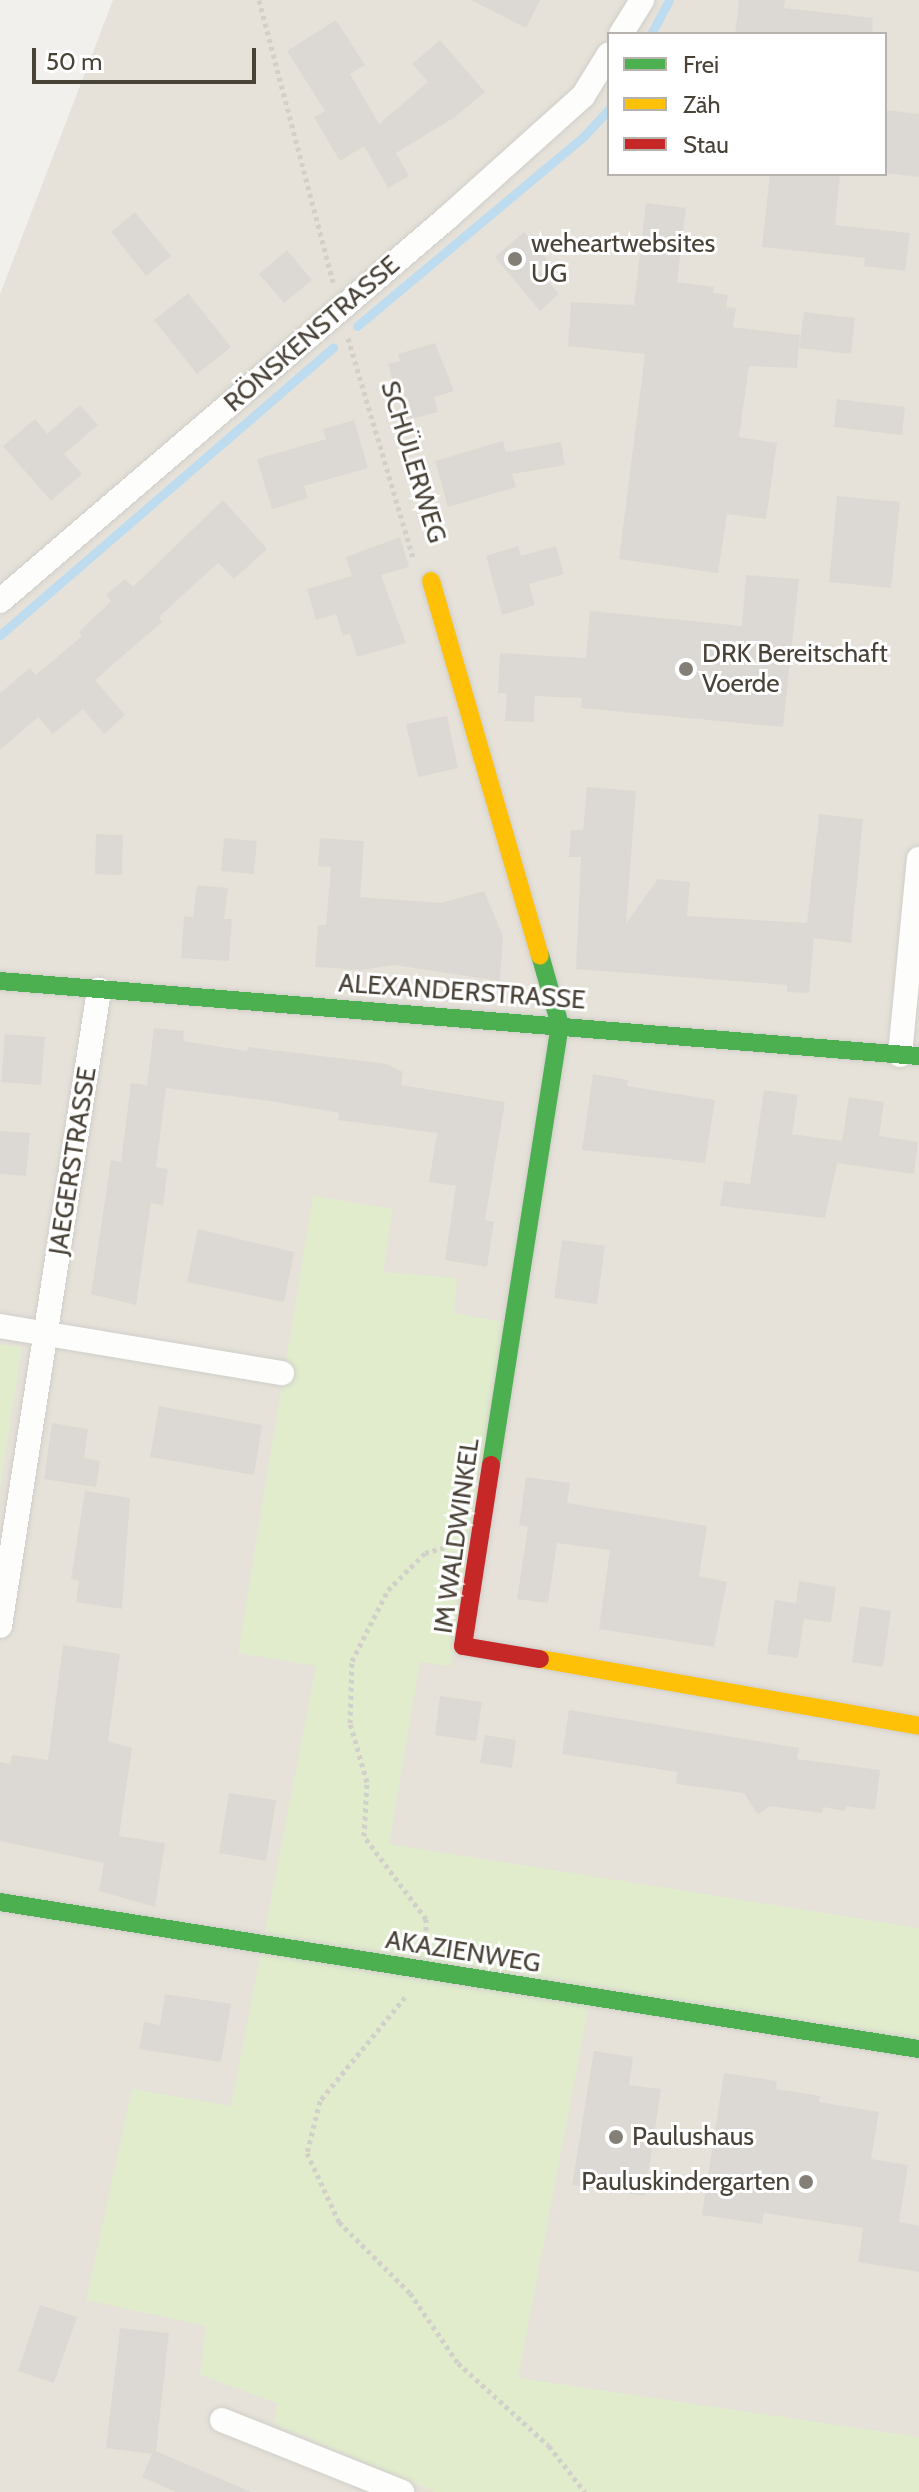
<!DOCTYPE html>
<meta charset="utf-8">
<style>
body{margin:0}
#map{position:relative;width:919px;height:2492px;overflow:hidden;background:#f2f0ec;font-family:Cabin,sans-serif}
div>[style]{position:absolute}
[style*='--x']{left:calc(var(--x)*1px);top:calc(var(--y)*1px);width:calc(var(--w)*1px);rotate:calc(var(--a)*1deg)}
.residential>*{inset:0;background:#e6e2d9}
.green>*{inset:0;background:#e0eccc}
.stream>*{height:9px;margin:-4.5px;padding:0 4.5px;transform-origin:4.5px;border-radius:4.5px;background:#bddcf0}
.building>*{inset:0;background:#dcd9d4}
.path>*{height:5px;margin-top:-2.5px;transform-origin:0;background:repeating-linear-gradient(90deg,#d2d0cb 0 4px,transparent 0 8px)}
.roads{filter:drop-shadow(0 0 2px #d0ceca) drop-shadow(0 0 2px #d0ceca)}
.street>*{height:24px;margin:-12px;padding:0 12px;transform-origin:12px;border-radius:12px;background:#fdfdfc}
.fast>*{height:18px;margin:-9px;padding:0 9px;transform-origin:9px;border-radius:9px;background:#4caf50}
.slow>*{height:18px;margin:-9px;padding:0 9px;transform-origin:9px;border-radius:9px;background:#ffc107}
.jam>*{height:18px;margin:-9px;padding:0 9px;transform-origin:9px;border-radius:9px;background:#c62828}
.dots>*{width:22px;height:22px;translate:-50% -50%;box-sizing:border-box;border:4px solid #fff;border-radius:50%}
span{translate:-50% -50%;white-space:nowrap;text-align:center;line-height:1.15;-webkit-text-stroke:6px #fff;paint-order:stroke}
.poi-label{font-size:26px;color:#494237}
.left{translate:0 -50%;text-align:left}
.right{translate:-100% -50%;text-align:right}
.street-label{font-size:26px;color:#494237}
.legend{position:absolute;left:607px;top:32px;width:280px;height:144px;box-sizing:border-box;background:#fff;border:2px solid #b6b3af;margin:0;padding:10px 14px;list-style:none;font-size:24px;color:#494237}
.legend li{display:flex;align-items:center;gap:16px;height:40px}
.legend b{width:40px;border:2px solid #b6b3af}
.scale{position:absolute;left:32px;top:48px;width:224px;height:36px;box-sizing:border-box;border:4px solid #494237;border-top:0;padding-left:10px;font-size:24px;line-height:28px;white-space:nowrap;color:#494237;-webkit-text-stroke:6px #fff;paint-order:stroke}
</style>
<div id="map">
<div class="residential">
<i style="clip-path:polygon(evenodd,113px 0,919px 0,919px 2492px,0 2492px,0 294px,113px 0,609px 34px,885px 34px,885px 174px,609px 174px,609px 34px)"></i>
</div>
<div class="green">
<i style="clip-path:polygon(313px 1196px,393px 1209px,383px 1272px,457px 1278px,454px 1313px,507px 1323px,451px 1666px,420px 1662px,389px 1844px,919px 1928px,919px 2049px,590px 1999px,518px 2378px,919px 2437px,919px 2492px,435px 2492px,274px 2424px,277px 2403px,200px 2375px,206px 2326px,86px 2300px,132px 2089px,231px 2106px,316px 1666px,238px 1653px)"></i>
<i style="clip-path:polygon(0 1344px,22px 1347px,0 1488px)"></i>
</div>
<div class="stream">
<i style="--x:651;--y:34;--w:38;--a:-62"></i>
<i style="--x:357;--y:326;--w:296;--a:-39.9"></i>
<i style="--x:584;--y:136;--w:37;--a:-47"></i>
<i style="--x:0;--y:635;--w:440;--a:-40.8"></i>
</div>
<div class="building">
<i style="clip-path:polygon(471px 0,540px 0,526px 28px)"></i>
<i style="clip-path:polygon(739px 0,785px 0,784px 8px,873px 18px,872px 34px,735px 34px)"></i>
<i style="clip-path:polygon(336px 20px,365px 65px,350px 74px,379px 124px,428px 82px,412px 64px,440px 40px,485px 92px,455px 117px,396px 153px,409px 176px,388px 188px,364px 146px,340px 161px,314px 117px,325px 111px,287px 51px)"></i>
<i style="clip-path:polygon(885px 110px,919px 114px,919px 177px,885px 173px)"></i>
<i style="clip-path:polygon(770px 174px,840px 174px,835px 225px,910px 233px,905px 271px,864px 266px,865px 258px,762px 247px)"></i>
<i style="clip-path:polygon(646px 203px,686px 208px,677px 282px,714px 287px,713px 293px,728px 295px,726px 307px,736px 308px,733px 327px,800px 335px,797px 368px,749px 366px,739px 437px,777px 443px,766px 519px,727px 514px,718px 573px,619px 559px,645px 354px,568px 346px,571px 302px,634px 305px)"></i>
<i style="clip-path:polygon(135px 212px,171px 256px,146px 276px,111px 232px)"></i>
<i style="clip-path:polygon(524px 232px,547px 259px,537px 268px,559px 294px,540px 311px,495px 257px)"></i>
<i style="clip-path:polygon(287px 250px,312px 280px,284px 303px,259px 274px)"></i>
<i style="clip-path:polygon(188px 293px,231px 347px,197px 374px,154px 320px)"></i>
<i style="clip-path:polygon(804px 312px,855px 318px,851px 354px,799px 348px)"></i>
<i style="clip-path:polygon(435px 343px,454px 391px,434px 397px,438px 412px,404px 421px,388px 364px,400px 361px,398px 354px)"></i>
<i style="clip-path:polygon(837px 399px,905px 407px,902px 435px,834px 427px)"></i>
<i style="clip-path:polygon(80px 405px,98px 425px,64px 454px,82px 474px,51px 501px,3px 446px,35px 419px,47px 434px)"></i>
<i style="clip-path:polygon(354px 420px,368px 468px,304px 486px,308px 498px,272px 509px,257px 459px,326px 439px,323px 429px)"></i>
<i style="clip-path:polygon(503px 441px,506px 452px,561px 442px,565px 465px,512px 474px,516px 487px,448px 507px,435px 461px)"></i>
<i style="clip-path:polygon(837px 496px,900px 502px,891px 588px,829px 582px)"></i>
<i style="clip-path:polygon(223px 500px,267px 549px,234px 579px,218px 563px,159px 617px,162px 622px,95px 680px,125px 715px,104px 734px,83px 709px,53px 734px,38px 717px,0 750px,0 693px,30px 668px,36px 675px,82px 636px,79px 632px,111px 601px,106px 595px,125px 579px,133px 587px)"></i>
<i style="clip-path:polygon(400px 537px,409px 567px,381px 575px,406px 643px,357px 657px,350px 633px,343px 636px,336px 614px,316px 620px,307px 589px,352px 576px,346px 557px)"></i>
<i style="clip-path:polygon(518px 546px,521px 556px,556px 546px,564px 574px,529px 584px,535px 605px,502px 615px,486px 556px)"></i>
<i style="clip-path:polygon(746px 575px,799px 579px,783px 727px,581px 708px,582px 698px,535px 696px,534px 722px,505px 721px,507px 694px,498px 693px,500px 653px,586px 658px,590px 611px,742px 626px)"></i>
<i style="clip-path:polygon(447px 716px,458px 768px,418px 777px,406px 724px)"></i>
<i style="clip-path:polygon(587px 787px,636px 791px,626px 923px,658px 879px,690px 882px,687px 916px,807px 923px,819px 814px,863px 819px,851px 943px,814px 938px,809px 993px,787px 992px,787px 985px,576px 969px,581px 857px,569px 857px,571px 830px,583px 830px)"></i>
<i style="clip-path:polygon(96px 834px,123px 835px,122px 875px,95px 874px)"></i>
<i style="clip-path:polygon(224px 838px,257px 841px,254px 874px,221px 871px)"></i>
<i style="clip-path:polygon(320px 838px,364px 841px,360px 897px,441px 903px,484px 891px,503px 936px,500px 981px,394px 965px,362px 970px,315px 967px,318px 925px,326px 925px,331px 867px,318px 866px)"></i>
<i style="clip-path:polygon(197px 885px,228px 888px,224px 919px,232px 919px,229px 961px,181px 958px,184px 916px,193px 917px)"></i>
<i style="clip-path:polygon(154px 1028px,184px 1031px,183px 1041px,247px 1051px,248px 1047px,387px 1064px,403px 1072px,401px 1085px,505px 1102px,485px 1220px,494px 1222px,487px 1267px,445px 1260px,456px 1186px,429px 1182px,437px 1133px,338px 1120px,339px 1113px,270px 1101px,166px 1088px,156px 1167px,168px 1169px,163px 1205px,151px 1203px,136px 1305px,91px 1294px,111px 1160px,121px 1162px,131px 1083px,147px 1085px)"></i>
<i style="clip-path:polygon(5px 1034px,45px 1037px,41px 1085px,1px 1082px)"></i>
<i style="clip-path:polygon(593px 1074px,628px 1080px,627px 1086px,715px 1100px,705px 1163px,582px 1150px)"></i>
<i style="clip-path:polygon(764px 1090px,798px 1095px,792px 1134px,842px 1141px,849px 1097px,884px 1102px,879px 1136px,918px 1142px,914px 1174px,837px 1163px,825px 1218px,720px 1206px,724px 1181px,750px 1184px)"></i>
<i style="clip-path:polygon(0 1131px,30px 1133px,26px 1176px,0 1174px)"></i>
<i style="clip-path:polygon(198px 1229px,294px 1252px,284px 1302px,187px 1282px)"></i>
<i style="clip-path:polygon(562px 1240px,605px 1246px,597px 1304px,554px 1298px)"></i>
<i style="clip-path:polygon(159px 1406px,262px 1425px,254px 1475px,150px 1457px)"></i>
<i style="clip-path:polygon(52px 1423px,88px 1429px,84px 1458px,100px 1461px,96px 1487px,44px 1479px)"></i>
<i style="clip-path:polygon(526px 1477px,570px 1483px,567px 1503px,707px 1526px,699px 1576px,727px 1582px,714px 1647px,599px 1629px,610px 1550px,557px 1543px,548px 1603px,517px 1599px,528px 1527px,519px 1525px)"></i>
<i style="clip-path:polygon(85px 1491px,130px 1498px,122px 1609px,76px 1602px,79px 1581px,71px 1579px)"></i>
<i style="clip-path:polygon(799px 1581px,836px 1587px,831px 1622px,804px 1619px,798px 1658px,767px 1654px,775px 1600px,796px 1603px)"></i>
<i style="clip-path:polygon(860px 1606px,891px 1611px,883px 1667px,852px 1662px)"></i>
<i style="clip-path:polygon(63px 1645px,120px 1654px,108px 1741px,132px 1748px,119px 1836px,165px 1843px,155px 1907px,99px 1891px,104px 1863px,0 1841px,0 1762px,10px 1764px,12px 1755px,48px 1760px)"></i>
<i style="clip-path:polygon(440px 1696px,482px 1702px,476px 1741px,435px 1735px)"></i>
<i style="clip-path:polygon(569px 1710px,799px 1748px,797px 1759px,880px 1770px,875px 1810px,846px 1806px,845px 1811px,823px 1807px,822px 1813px,769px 1806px,758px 1815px,744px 1793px,676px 1784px,677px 1772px,562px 1754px)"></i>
<i style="clip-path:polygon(485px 1735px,516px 1740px,512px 1768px,480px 1763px)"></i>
<i style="clip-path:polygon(229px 1793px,276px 1800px,266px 1861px,219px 1853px)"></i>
<i style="clip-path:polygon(165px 1994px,231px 2004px,221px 2062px,139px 2049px,144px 2022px,160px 2025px)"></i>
<i style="clip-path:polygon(594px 2051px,633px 2057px,629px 2085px,661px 2089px,645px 2196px,572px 2185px)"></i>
<i style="clip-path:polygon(724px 2073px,777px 2081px,776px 2089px,820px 2096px,819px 2102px,879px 2112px,871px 2159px,908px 2165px,899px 2222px,919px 2226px,919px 2272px,858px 2262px,863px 2228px,764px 2213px,762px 2224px,702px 2215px)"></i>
<i style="clip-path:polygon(40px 2305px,77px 2317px,54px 2383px,18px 2371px)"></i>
<i style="clip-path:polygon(120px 2328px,169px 2333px,156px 2451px,251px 2492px,176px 2492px,142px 2477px,152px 2454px,106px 2448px)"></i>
</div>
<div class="path">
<i style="--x:259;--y:0;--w:292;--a:75.3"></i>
<i style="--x:348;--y:338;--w:229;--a:73.5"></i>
<i style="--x:426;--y:1938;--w:19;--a:-90"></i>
<i style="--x:426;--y:1919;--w:104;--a:-126.8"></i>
<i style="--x:364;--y:1836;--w:54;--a:-86.8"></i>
<i style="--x:367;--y:1782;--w:61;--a:-106.1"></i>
<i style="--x:350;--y:1723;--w:62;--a:-88.2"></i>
<i style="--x:352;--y:1661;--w:80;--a:-63.1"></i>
<i style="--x:388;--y:1590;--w:52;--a:-45"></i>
<i style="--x:425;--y:1553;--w:22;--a:-16"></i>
<i style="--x:405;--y:1997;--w:134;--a:129.3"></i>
<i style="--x:320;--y:2101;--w:54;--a:104"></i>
<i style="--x:307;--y:2153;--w:76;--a:65.1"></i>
<i style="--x:339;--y:2222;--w:100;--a:45"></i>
<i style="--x:410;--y:2293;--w:85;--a:55.6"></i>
<i style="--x:458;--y:2363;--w:123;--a:42.4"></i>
<i style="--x:549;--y:2446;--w:58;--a:52"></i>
</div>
<div class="roads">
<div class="street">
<i style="--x:621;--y:34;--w:40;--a:-58"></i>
<i style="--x:0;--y:601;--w:589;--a:-40.59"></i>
<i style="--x:447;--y:218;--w:183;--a:-41.9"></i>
<i style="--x:583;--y:96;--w:49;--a:-58.2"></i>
<i style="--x:900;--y:1055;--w:197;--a:-84.5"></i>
<i style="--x:0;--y:1326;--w:286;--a:9.5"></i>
<i style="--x:0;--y:1626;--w:644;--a:-81.15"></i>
<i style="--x:222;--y:2420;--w:194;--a:21.8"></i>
</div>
<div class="fast">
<i style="--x:0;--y:981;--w:922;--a:4.67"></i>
<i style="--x:491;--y:1465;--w:445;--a:-81.1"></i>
<i style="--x:560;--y:1025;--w:73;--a:-105.9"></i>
<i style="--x:0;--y:1902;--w:931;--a:9.09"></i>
</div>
<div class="slow">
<i style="--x:431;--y:581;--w:390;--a:73.8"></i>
<i style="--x:540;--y:1659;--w:385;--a:10"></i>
</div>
<div class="jam">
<i style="--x:491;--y:1465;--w:183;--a:98.8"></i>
<i style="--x:463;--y:1646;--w:78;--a:9.6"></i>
</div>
</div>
<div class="dots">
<i style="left:515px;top:259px;background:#847f76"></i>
<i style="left:686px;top:669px;background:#847f76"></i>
<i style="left:616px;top:2137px;background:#847f76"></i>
<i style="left:806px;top:2182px;background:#847f76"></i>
</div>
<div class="poi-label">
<span class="left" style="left:531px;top:259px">weheartwebsites<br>UG</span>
<span class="left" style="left:702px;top:669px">DRK Bereitschaft<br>Voerde</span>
<span class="left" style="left:632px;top:2137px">Paulushaus</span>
<span class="right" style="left:790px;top:2182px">Pauluskindergarten</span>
</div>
<div class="street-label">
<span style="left:312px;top:334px;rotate:-41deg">RÖNSKENSTRASSE</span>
<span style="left:413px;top:462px;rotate:73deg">SCHÜLERWEG</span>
<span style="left:462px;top:992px;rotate:4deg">ALEXANDERSTRASSE</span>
<span style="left:73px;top:1161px;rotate:-81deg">JAEGERSTRASSE</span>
<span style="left:457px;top:1536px;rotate:-82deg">IM WALDWINKEL</span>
<span style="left:463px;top:1952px;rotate:9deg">AKAZIENWEG</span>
</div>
<ul class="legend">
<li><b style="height:10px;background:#4caf50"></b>Frei</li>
<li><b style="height:10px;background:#ffc107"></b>Zäh</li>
<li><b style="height:10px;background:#c62828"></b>Stau</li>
</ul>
<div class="scale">50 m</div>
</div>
